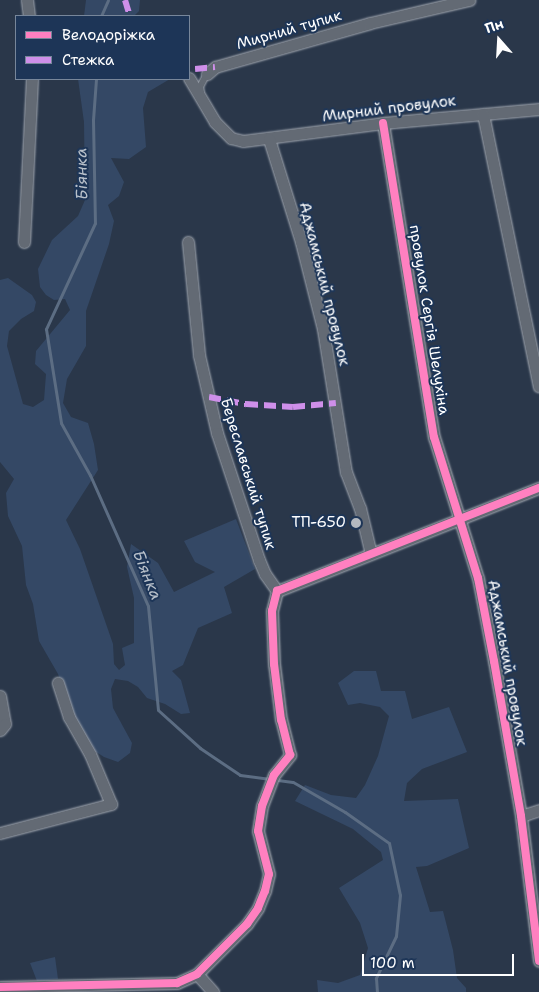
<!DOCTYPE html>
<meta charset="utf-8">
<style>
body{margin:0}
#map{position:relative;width:539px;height:992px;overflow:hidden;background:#2a374a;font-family:"Shantell Sans",sans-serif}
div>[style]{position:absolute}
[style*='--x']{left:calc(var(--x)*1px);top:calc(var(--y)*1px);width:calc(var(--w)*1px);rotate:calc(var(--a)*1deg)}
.green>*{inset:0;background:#344865}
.stream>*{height:3px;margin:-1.5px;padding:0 1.5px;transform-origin:1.5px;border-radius:1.5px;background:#5c6d83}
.roads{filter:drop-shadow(0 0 1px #9fa5ae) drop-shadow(0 0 1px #9fa5ae)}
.lane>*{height:5.5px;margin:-2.75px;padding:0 2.75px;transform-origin:2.75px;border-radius:2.75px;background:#636a74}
.street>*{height:11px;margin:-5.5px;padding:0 5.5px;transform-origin:5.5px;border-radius:5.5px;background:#636a74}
.quiet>*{height:6px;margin-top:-3px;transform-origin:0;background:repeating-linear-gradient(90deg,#ce8fe9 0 12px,transparent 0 18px)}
.cycleway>*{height:8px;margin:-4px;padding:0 4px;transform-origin:4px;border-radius:4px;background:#ff80c0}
.dots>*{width:14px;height:14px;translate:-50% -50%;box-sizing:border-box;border:2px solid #1d3557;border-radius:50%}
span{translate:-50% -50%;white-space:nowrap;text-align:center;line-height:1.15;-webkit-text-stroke:4px #1d3557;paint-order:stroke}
.street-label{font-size:15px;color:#fff}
.poi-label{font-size:15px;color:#fff}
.right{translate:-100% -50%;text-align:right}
.water-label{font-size:16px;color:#b8c0ca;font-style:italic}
.legend{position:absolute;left:15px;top:15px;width:175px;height:65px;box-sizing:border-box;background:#1d3557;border:1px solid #77869a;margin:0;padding:6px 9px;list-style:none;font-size:15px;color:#fff}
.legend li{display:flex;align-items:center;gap:10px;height:25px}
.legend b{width:25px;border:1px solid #77869a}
.north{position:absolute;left:474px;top:15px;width:50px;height:50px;-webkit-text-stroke:4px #1d3557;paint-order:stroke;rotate:341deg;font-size:14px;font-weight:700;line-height:20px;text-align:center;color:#fff}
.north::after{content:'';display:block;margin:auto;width:18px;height:22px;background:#fff;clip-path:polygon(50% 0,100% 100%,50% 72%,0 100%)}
.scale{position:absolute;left:362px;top:954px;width:152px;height:22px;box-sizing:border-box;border:2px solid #fff;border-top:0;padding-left:6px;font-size:15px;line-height:18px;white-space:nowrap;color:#fff;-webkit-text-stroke:4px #1d3557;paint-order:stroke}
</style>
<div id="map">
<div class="green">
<i style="clip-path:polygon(86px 0,140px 0,139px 11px,134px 16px,84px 16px)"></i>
<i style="clip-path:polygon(78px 79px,170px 79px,148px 92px,143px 108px,146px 147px,129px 159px,111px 158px,124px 182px,119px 196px,108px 205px,114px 221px,109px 244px,86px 311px,86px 346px,67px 379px,63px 403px,71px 417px,88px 423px,94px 444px,98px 470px,66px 520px,80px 549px,113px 644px,114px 664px,119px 670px,125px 665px,122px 648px,134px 643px,134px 598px,127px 567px,131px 544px,158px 563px,174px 592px,215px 572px,195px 562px,184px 541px,236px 519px,255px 569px,224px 587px,232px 613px,198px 628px,183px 665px,172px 671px,181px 680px,190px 713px,181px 714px,165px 704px,147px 698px,138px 687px,128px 681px,115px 679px,111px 689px,113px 708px,132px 743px,130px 753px,118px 762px,104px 757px,90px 748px,74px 719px,58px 674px,39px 641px,33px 604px,26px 585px,22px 546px,8px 516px,6px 493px,14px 479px,0 462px,0 280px,8px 278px,32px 295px,36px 302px,34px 311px,21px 319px,9px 331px,7px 346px,23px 404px,33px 407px,44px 400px,46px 374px,35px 364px,36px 351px,70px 310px,65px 299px,54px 300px,46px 295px,40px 287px,38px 269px,52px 240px,78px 216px,85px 200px,84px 122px)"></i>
<i style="clip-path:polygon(354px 671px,376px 671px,381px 691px,405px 691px,412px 719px,449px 707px,467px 752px,422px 769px,407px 783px,404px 801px,458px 799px,469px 848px,427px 866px,416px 867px,430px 912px,443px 911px,453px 950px,457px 978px,466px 988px,466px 992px,318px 992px,317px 980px,338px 983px,360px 975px,368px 948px,360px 923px,339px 888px,383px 860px,381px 852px,353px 829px,295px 801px,305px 785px,331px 795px,356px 798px,365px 785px,378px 756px,389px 716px,380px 707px,360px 703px,348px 705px,338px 683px)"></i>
<i style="clip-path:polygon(55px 957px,58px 979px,37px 981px,30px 963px)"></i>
</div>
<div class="stream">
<i style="--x:101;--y:16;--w:17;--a:-66"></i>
<i style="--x:96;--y:79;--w:41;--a:94.2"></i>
<i style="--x:93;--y:120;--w:103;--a:88.9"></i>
<i style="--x:95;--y:223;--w:117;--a:114.8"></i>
<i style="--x:46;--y:329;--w:95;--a:80.9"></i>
<i style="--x:61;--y:423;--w:60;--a:60.9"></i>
<i style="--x:90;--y:475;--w:143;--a:66.1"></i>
<i style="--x:148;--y:606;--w:104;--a:84.5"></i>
<i style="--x:158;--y:710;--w:57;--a:42.1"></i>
<i style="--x:200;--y:748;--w:48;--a:34"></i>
<i style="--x:240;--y:775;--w:53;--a:7.5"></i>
<i style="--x:293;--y:782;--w:60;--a:30"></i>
<i style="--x:345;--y:812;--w:54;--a:35.2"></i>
<i style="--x:389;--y:843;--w:53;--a:78.1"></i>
<i style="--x:400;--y:895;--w:41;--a:95.6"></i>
<i style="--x:396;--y:936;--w:47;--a:115.5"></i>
<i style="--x:376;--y:978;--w:14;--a:86"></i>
</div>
<div class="roads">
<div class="lane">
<i style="--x:201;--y:92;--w:5;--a:-101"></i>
<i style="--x:200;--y:87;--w:15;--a:-62"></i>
</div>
<div class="street">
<i style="--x:27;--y:0;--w:16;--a:83"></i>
<i style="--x:207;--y:74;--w:11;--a:-41"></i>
<i style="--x:215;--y:67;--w:161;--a:-15.8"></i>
<i style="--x:370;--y:23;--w:102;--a:-13.1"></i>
<i style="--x:189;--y:78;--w:51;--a:59.4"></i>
<i style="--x:215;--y:122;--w:23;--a:45"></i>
<i style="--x:231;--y:138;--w:12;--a:14"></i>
<i style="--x:243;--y:141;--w:141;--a:-7.3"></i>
<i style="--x:383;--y:123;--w:157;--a:-5.1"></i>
<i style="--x:483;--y:114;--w:278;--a:78.4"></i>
<i style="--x:383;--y:123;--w:318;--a:80.8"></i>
<i style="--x:434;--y:437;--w:148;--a:72.7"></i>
<i style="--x:478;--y:578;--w:85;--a:79.1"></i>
<i style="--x:494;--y:661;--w:157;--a:80.1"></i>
<i style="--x:521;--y:816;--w:146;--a:82.9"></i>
<i style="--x:269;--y:139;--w:108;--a:72.7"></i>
<i style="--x:301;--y:242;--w:90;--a:75.8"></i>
<i style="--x:323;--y:329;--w:145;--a:80.9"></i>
<i style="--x:346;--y:472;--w:39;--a:69"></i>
<i style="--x:360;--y:508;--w:47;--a:76.6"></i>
<i style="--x:24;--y:242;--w:163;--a:-87.2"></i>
<i style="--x:188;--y:242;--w:114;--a:84.4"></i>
<i style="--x:199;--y:355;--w:80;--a:77"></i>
<i style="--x:217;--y:433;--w:134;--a:71.7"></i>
<i style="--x:259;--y:560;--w:15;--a:67"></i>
<i style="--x:265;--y:574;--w:21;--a:55"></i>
<i style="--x:0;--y:696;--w:28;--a:80"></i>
<i style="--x:5;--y:724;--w:8;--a:130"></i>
<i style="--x:521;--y:816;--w:19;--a:-18"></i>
<i style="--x:0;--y:833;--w:115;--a:-14.6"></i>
<i style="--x:111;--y:804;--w:54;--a:-112.8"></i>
<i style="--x:90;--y:754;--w:43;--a:-119.6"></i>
<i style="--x:69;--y:717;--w:36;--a:-108"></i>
<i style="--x:197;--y:974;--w:24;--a:48"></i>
<i style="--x:0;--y:987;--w:177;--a:-1.3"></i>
<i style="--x:177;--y:983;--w:22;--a:-24"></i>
<i style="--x:197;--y:974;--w:71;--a:-45"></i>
<i style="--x:247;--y:924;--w:19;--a:-55"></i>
<i style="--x:258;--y:908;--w:18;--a:-68"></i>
<i style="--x:265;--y:891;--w:17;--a:-77"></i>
<i style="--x:269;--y:874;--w:44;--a:-104.3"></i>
<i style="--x:258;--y:831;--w:25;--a:-81"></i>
<i style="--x:262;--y:806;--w:33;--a:-69"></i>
<i style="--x:274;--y:775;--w:26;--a:-51"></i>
<i style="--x:290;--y:755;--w:36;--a:-104"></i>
<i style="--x:281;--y:720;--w:56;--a:-97.1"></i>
<i style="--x:274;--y:664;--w:53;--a:-92.2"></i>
<i style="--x:272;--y:611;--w:21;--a:-76"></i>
<i style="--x:277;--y:591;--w:282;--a:-21.5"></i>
</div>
</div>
<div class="quiet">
<i style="--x:125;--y:0;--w:17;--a:73"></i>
<i style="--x:195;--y:69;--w:20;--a:-6"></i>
<i style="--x:209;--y:397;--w:38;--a:11"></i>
<i style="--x:246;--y:404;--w:47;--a:3.7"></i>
<i style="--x:293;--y:407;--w:43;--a:-5.3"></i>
</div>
<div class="cycleway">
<i style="--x:383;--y:123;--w:318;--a:80.8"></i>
<i style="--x:434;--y:437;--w:148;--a:72.7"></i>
<i style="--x:478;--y:578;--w:85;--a:79.1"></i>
<i style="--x:494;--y:661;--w:157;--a:80.1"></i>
<i style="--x:521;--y:816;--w:146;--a:82.9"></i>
<i style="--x:0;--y:987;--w:177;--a:-1.3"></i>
<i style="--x:177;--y:983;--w:22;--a:-24"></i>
<i style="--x:197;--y:974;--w:71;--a:-45"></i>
<i style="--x:247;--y:924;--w:19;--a:-55"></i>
<i style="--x:258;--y:908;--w:18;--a:-68"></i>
<i style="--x:265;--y:891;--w:17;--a:-77"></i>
<i style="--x:269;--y:874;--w:44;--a:-104.3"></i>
<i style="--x:258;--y:831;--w:25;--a:-81"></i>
<i style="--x:262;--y:806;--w:33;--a:-69"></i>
<i style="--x:274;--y:775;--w:26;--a:-51"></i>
<i style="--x:290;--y:755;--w:36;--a:-104"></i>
<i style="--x:281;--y:720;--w:56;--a:-97.1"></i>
<i style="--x:274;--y:664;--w:53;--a:-92.2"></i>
<i style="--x:272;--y:611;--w:21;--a:-76"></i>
<i style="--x:277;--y:591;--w:282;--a:-21.5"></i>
</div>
<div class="dots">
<i style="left:356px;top:523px;background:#b4b9c0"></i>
</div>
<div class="street-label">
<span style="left:289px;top:30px;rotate:-16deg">Мирний тупик</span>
<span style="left:389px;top:109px;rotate:-7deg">Мирний провулок</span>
<span style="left:324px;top:284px;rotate:76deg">Аджамський провулок</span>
<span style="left:429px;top:320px;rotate:81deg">провулок Сергія Шелухіна</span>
<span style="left:248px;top:474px;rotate:73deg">Береславський тупик</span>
<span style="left:507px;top:663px;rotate:80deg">Аджамський провулок</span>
</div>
<div class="poi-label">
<span class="right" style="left:346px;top:523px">ТП-650</span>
</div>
<div class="water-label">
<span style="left:82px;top:174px;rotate:-91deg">Біянка</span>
<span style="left:147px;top:575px;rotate:68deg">Біянка</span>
</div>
<ul class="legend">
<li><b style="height:6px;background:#ff80c0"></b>Велодоріжка</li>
<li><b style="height:6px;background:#ce8fe9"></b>Стежка</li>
</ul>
<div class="north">Пн</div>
<div class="scale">100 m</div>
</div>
